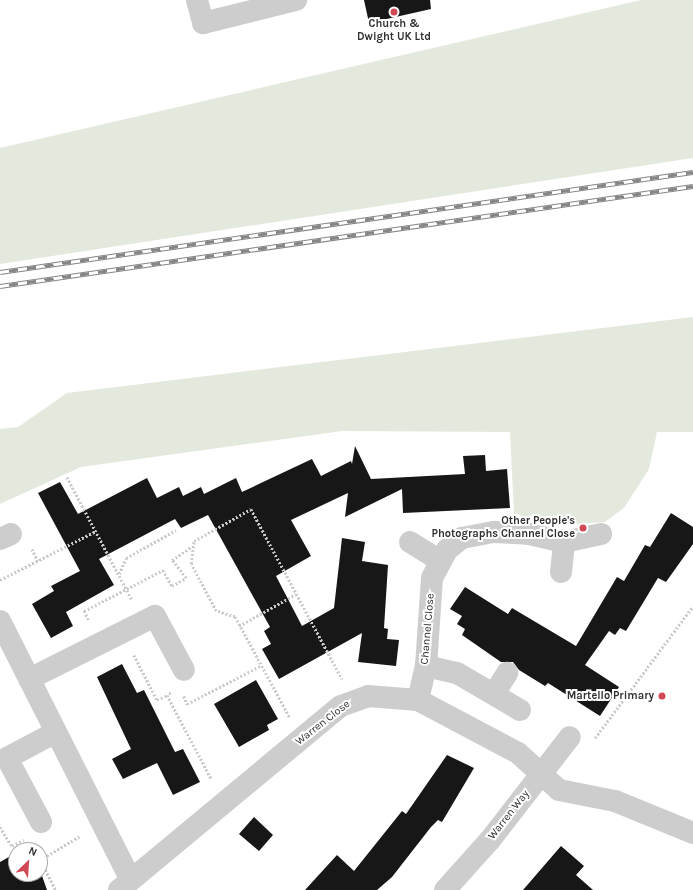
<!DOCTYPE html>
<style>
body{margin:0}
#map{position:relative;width:693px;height:890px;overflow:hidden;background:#fff;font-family:Karla,sans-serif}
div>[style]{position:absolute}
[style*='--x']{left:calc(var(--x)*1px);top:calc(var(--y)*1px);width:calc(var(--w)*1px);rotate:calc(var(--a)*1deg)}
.green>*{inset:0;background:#e4e9dd}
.building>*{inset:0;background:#171717}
.path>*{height:2.5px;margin-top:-1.25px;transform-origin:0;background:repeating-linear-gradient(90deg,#cacaca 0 2px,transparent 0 4px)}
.minor>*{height:22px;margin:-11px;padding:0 11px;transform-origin:11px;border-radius:11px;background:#cdcdcd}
.rail>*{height:4.5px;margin-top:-2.25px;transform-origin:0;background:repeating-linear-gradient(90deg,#fff 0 9px,#858585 0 18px);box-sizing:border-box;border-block:1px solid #858585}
.dots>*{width:11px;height:11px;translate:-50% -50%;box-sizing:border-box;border:2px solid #fff;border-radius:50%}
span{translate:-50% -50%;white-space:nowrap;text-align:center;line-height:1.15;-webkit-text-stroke:4px #fff;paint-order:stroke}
.poi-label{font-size:11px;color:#303030;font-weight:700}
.right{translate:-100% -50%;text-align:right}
.street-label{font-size:11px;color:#303030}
.north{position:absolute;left:8px;top:842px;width:40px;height:40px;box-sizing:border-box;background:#fff;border:1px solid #acacac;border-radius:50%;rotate:25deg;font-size:11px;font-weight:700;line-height:16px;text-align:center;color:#303030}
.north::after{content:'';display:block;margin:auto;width:14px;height:18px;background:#d14955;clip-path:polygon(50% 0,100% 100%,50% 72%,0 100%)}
</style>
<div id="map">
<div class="green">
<i style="clip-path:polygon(641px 0,693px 0,693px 158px,0 264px,0 148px)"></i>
<i style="clip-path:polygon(693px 317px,693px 432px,657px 432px,649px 469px,624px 508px,605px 522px,562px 525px,514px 514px,510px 432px,342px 431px,81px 467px,0 504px,0 429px,18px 427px,67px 393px)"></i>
</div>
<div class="building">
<i style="clip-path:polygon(364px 0,430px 0,431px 9px,369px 23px)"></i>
<i style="clip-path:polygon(355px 446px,371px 479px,465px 474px,463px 456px,485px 455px,486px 471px,507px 469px,510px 508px,403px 513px,402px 489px,345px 517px,348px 493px,291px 520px,311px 556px,276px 576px,302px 626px,334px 608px,342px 538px,365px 542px,362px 561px,388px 565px,384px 628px,388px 629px,387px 639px,399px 640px,396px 666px,358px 662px,362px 633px,279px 679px,262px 649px,271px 644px,264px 631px,270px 627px,208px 515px,181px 528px,175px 519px,99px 559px,114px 585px,66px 612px,73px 626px,51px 638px,32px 604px,54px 591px,51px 586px,80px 571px,38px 493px,60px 482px,78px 514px,147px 478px,157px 498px,179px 487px,183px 496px,201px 487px,204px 494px,236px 478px,242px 492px,312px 459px,321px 476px,351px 461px,352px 464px)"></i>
<i style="clip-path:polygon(671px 513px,693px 527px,693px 544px,666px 582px,658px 578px,626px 631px,620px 628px,615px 635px,609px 631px,585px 665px,619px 687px,600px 716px,548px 683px,545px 686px,519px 670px,513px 662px,501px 662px,462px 635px,465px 629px,457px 624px,462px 616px,450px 609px,465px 587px,508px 614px,512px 608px,576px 646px,617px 577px,624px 581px,645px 545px,650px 547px)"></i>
<i style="clip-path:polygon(122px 664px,137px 693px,144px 690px,175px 752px,183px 749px,200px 782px,173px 795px,157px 763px,123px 779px,112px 759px,131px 749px,97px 677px)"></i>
<i style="clip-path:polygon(256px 680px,278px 719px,267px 725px,269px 730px,239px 747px,214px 704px)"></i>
<i style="clip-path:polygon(447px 755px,474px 768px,442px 822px,438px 820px,431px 827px,392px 877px,377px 890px,305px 890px,337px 855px,354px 871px,402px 811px,406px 814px)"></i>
<i style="clip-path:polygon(254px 817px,273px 835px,259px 851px,239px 834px)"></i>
<i style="clip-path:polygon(561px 846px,584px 866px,576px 875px,593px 890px,523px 890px)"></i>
<i style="clip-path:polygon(16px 853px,16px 874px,40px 874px,40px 870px,47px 890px,0 890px,0 862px)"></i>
</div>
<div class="path">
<i style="--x:67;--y:477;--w:139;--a:62.1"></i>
<i style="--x:32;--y:549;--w:13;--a:63"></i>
<i style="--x:119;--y:574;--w:17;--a:-66"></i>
<i style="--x:126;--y:558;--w:57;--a:-29.2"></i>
<i style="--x:0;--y:580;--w:108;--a:-27"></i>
<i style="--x:88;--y:620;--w:10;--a:-114"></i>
<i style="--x:84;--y:611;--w:89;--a:-27.4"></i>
<i style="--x:163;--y:570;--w:18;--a:61"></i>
<i style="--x:172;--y:586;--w:16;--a:-30"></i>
<i style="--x:186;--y:578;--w:23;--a:-128"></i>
<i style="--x:172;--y:560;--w:25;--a:-34"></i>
<i style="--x:239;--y:626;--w:65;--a:-29.3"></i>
<i style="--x:134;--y:655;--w:51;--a:62.9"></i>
<i style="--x:157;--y:700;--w:11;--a:-27"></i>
<i style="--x:171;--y:693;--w:4;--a:153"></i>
<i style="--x:167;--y:695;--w:96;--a:62.1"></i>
<i style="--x:184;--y:696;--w:9;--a:69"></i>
<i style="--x:187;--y:704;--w:82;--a:-27.5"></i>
<i style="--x:289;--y:717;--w:114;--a:-118.4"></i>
<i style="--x:235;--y:617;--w:20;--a:-162"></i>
<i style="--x:216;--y:611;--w:53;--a:-118"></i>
<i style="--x:191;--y:564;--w:23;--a:-83"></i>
<i style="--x:194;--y:541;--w:65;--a:-29.3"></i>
<i style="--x:251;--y:509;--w:193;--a:61.8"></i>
<i style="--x:595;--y:738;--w:164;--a:-53.4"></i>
<i style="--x:0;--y:827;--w:22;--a:58"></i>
<i style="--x:12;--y:846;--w:13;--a:-29"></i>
<i style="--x:40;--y:859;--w:35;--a:63"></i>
<i style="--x:40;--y:860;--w:47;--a:-31"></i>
</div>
<div class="minor">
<i style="--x:197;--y:0;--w:24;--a:75"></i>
<i style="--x:203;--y:23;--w:96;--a:-13.9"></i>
<i style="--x:0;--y:539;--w:12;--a:-24"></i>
<i style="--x:410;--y:542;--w:34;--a:32"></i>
<i style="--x:561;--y:572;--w:30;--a:-84"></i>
<i style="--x:0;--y:621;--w:290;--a:63.2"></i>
<i style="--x:426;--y:666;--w:32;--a:13"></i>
<i style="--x:457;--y:673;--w:73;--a:30.4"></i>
<i style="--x:29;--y:679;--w:141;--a:-26.6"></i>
<i style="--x:155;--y:616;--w:61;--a:61.8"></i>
<i style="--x:494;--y:694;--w:25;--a:-58"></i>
<i style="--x:418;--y:700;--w:35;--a:-77"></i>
<i style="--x:426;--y:666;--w:88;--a:-86.1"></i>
<i style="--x:432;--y:578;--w:32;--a:-62"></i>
<i style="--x:447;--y:550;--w:19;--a:-39"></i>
<i style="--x:462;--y:538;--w:33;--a:-11"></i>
<i style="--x:494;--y:532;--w:35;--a:3"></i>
<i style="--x:529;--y:534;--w:36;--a:13"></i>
<i style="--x:564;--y:542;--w:38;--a:-12"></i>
<i style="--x:41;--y:822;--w:72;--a:-118"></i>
<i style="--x:7;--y:758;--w:55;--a:-28"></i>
<i style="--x:119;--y:890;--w:288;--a:-39.7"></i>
<i style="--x:341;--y:706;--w:29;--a:-20"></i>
<i style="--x:368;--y:696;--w:50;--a:4.6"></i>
<i style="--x:418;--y:700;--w:113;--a:27.9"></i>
<i style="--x:518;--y:753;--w:55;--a:42.1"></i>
<i style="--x:559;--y:790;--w:57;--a:11.1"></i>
<i style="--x:615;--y:801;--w:84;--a:22.3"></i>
<i style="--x:445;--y:890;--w:67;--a:-48"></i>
<i style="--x:490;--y:840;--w:130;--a:-52.2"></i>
</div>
<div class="rail">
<i style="--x:0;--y:272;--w:700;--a:-8.21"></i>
<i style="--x:0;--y:286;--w:700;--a:-8.21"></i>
</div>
<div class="dots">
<i style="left:394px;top:12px;background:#d14955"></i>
<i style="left:583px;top:528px;background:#d14955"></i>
<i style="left:662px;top:696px;background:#d14955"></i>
</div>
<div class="poi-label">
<span style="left:394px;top:31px">Church &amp;<br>Dwight UK Ltd</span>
<span class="right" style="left:575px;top:528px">Other People's<br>Photographs Channel Close</span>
<span class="right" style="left:654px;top:696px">Martello Primary</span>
</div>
<div class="street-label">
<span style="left:428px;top:629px;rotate:-85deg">Channel Close</span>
<span style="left:323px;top:723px;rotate:-38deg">Warren Close</span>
<span style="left:509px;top:815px;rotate:-52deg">Warren Way</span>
</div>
<div class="north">N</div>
</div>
